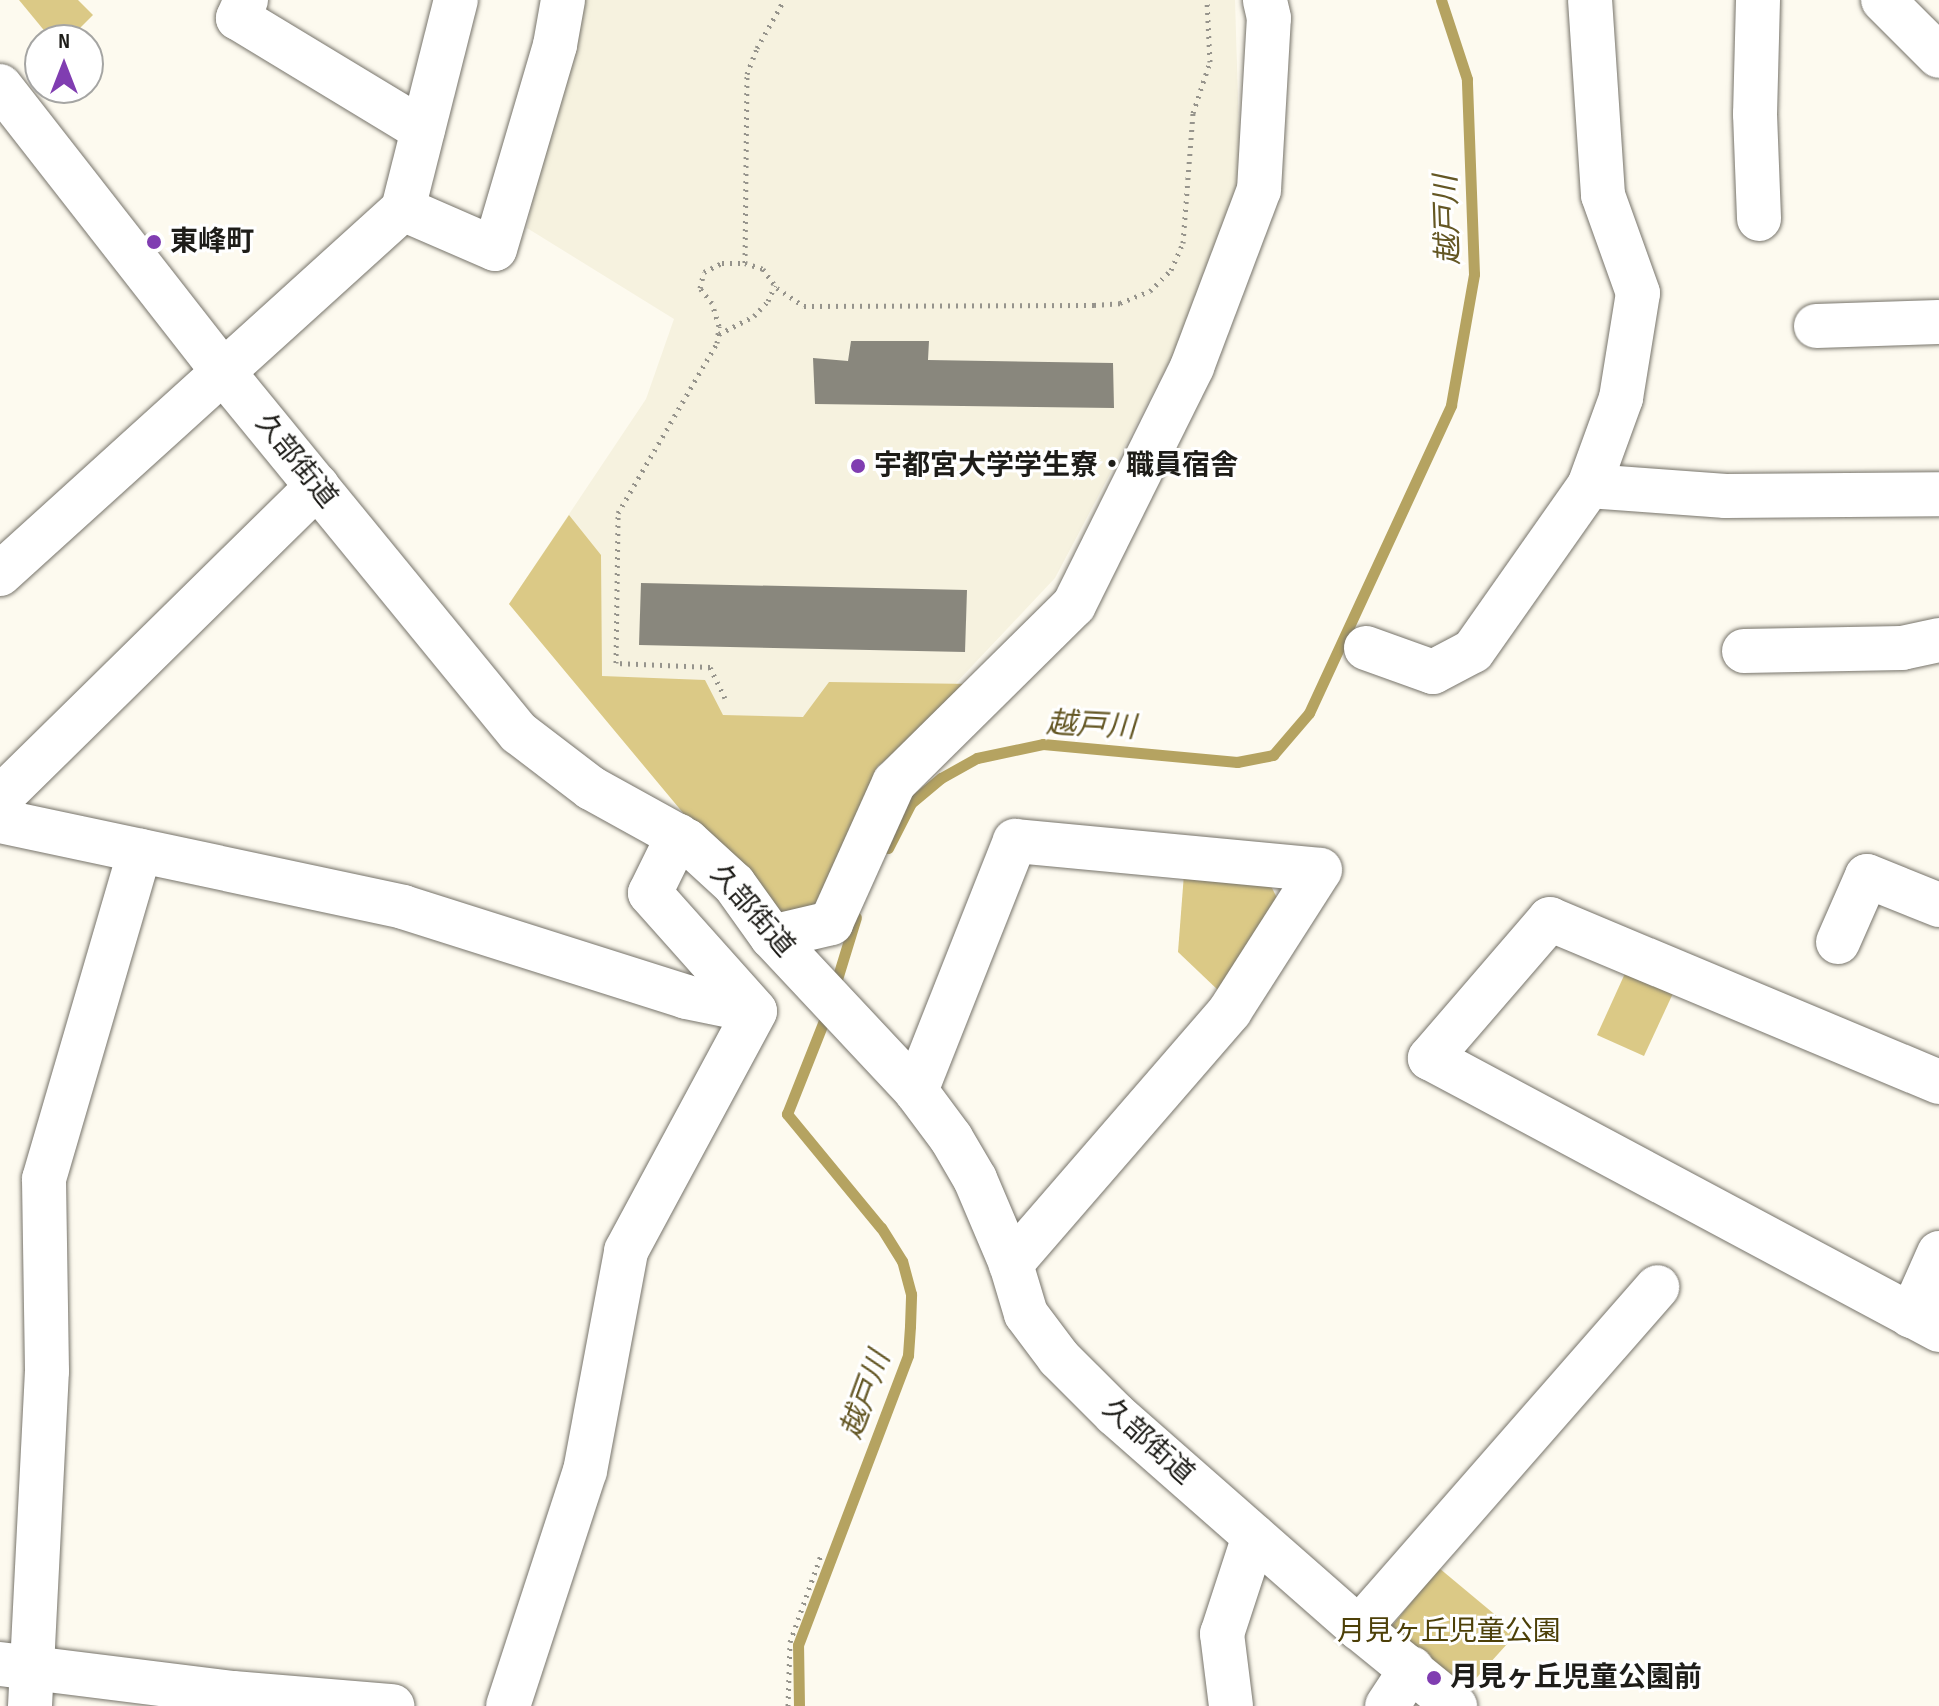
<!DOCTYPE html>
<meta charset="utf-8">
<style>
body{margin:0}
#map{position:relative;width:1939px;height:1706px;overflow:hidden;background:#fdfaef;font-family:"Sofia Sans Condensed","Noto Sans JP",sans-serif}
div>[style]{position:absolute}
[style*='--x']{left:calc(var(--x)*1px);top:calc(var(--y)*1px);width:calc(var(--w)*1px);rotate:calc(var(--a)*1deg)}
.built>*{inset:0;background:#f6f2df}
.green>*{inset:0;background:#dbc986}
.stream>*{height:11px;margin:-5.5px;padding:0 5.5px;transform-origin:5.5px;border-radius:5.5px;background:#b5a361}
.building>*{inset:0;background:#89877d}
.path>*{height:5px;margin-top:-2.5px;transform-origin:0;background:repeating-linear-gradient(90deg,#96948c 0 2px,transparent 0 8px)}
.roads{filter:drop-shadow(0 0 2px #77746b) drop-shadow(0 0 2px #77746b)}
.minor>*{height:44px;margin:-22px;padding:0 22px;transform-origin:22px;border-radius:22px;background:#fff}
.dots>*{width:22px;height:22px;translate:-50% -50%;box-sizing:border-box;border:4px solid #fff;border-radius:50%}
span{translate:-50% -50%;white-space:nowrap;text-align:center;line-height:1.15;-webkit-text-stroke:6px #fff;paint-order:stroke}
.poi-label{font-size:28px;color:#1e1d19;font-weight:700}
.left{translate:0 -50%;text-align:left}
.street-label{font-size:28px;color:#1e1d19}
.park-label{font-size:28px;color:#4d4008}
.water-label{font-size:30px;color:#645724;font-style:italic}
.north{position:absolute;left:24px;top:24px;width:80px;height:80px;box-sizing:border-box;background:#fff;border:2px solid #a5a5a3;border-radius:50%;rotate:0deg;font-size:22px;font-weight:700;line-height:32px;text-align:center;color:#1e1d19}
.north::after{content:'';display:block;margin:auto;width:28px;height:36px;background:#803db1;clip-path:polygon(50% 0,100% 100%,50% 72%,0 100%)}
</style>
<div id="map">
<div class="built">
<i style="clip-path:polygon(573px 0,1235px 0,1241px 198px,1204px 296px,1055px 578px,877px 767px,809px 933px,784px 934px,509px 604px,646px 399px,674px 319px,527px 228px)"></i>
</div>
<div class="green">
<i style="clip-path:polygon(19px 0,78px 0,93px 15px,68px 40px,52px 40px)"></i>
<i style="clip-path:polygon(569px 515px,601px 555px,602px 676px,705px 680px,723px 715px,803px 717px,829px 682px,973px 684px,877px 767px,809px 933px,784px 934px,509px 604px)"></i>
<i style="clip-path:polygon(1184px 874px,1269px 882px,1280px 904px,1220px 992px,1178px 952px)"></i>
<i style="clip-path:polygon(1627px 969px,1675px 989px,1644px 1056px,1597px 1035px)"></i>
<i style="clip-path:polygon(1439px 1568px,1517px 1633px,1461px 1695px,1383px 1637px)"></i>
</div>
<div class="stream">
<i style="--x:888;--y:848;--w:51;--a:-62.9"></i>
<i style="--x:911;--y:803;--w:39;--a:-40"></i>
<i style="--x:941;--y:778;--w:41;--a:-29.1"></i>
<i style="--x:977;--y:758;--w:67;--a:-12"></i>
<i style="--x:1043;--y:744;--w:195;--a:5.3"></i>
<i style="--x:1237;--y:762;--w:37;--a:-11"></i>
<i style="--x:1273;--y:755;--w:55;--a:-49.4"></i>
<i style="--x:1309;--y:713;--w:339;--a:-65.2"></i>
<i style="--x:1451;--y:405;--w:133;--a:-80"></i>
<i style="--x:1474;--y:274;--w:195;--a:-92.1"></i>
<i style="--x:1467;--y:79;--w:83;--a:-108.2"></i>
<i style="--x:834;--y:989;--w:75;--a:-73"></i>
<i style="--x:799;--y:1706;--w:61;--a:-90.9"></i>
<i style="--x:798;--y:1645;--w:310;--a:-69.2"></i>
<i style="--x:908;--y:1355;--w:29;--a:-86"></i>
<i style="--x:910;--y:1326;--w:32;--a:-88"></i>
<i style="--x:911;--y:1294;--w:34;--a:-105"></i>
<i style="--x:902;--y:1261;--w:39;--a:-122"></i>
<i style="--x:881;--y:1228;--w:148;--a:-129.5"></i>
<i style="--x:787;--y:1114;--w:109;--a:-68.4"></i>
</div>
<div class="building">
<i style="clip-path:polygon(851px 341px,929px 341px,928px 360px,1113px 363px,1114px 408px,815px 404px,813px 358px,848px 361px)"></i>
<i style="clip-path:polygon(641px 583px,967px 590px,965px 652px,639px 645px)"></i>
</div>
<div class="path">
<i style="--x:745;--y:263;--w:189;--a:-89.4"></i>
<i style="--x:747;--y:74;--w:28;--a:-69"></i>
<i style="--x:757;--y:48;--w:55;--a:-60.6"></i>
<i style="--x:719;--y:334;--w:39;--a:-27"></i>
<i style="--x:754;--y:316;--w:21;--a:-47"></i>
<i style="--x:768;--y:301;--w:17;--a:-66"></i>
<i style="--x:725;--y:698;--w:34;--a:-116"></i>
<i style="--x:710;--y:667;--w:94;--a:-177.6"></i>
<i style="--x:616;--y:663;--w:150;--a:-89.2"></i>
<i style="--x:618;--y:513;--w:197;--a:-59.8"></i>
<i style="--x:717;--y:343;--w:17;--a:-83"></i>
<i style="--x:719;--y:326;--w:24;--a:-107"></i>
<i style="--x:712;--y:303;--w:19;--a:-129"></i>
<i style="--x:700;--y:288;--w:16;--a:-76"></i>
<i style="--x:704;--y:272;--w:20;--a:-27"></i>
<i style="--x:722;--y:263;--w:23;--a:0"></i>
<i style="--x:745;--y:263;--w:19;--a:18"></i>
<i style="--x:763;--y:269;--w:24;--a:54"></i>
<i style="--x:777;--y:288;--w:32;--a:34"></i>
<i style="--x:804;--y:306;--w:290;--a:-0.2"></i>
<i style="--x:1094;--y:305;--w:26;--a:-4"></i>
<i style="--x:1120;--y:303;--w:32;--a:-22"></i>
<i style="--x:1150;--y:291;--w:30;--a:-45"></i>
<i style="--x:1171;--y:270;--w:30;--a:-66"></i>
<i style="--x:1183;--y:243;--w:130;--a:-85.6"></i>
<i style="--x:1193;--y:113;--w:54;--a:-71.6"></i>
<i style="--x:1210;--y:62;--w:62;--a:-92.8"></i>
<i style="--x:788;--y:1706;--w:64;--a:-88.2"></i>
<i style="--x:790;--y:1642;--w:92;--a:-70.4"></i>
</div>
<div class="roads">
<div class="minor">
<i style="--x:246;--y:0;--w:20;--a:114"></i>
<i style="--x:238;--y:18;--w:216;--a:31.2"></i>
<i style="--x:1758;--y:0;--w:114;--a:91.5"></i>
<i style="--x:1755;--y:114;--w:105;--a:87.8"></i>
<i style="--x:1883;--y:0;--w:79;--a:45"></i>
<i style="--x:0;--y:86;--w:364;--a:52"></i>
<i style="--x:224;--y:373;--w:465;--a:50.7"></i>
<i style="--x:519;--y:733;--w:91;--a:37.4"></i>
<i style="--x:591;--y:788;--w:110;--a:28.9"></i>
<i style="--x:687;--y:841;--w:64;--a:42.5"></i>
<i style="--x:734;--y:884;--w:65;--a:54.4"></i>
<i style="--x:772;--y:937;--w:211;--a:46.9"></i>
<i style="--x:916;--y:1091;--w:59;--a:53.3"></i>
<i style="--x:951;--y:1138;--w:48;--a:59.7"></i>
<i style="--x:975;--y:1179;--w:92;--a:67"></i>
<i style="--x:1011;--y:1264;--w:52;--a:73.3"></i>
<i style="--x:1026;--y:1314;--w:55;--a:53.1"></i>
<i style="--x:1059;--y:1358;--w:79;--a:45"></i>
<i style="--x:1115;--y:1414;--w:325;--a:41.3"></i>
<i style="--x:1359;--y:1628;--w:124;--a:39.1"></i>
<i style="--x:403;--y:209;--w:100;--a:23.5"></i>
<i style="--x:495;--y:249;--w:213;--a:-73.6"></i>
<i style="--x:555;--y:45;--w:46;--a:-79.9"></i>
<i style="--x:1816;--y:326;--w:123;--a:-1.9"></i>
<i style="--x:1589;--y:486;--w:137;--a:4.2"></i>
<i style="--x:1726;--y:496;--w:213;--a:-0.5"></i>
<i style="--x:0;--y:574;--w:544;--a:-42.17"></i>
<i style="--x:403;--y:209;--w:216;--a:-75.8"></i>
<i style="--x:1366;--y:648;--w:71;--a:19.7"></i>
<i style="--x:1433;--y:672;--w:45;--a:-27.7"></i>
<i style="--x:1473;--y:651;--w:202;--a:-54.9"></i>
<i style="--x:1589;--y:486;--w:94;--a:-70"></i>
<i style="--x:1621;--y:398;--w:106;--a:-80.8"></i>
<i style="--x:1638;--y:293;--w:104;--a:-109.7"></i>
<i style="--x:1603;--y:195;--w:195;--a:-93.8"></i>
<i style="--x:1744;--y:651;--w:158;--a:-1.1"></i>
<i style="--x:1902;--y:648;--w:38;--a:-12"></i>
<i style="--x:0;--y:798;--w:445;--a:-44.5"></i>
<i style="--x:0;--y:821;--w:412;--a:12"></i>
<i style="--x:403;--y:907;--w:297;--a:17.6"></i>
<i style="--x:686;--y:997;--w:70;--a:11.5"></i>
<i style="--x:772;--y:937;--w:61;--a:-13.3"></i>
<i style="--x:831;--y:923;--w:154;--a:-65.8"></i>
<i style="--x:894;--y:783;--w:253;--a:-44.7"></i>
<i style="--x:1074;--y:605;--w:266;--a:-63.6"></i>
<i style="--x:1192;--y:367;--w:189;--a:-69.3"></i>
<i style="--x:1259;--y:190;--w:172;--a:-86.7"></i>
<i style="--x:1269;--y:18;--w:18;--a:-103"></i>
<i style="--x:1838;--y:942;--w:72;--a:-66.3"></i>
<i style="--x:1867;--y:876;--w:78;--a:21.9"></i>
<i style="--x:1939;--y:1082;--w:422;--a:-157.3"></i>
<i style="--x:1550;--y:919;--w:184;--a:130.8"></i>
<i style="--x:1430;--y:1058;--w:577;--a:28.12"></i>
<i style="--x:916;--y:1091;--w:269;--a:-68.4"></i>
<i style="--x:1015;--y:841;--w:306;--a:5.4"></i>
<i style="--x:1320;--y:870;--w:167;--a:122.6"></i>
<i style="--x:1230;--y:1011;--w:335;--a:130.9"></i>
<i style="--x:1911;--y:1316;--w:69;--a:-66"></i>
<i style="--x:1359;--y:1628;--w:453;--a:-48.8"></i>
<i style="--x:0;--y:1664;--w:235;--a:7.1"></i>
<i style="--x:233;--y:1693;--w:160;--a:4.7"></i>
<i style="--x:30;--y:1706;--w:335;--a:-87.1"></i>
<i style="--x:47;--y:1371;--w:192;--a:-90.9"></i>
<i style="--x:44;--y:1179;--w:342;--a:-73.7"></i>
<i style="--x:508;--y:1706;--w:247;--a:-71.9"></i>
<i style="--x:585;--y:1471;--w:224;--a:-79.4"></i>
<i style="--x:626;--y:1251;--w:272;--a:-61.7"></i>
<i style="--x:755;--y:1011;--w:158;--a:-131.7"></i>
<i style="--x:650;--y:893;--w:64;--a:-63.8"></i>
<i style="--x:1231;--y:1706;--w:73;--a:-97.1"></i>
<i style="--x:1222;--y:1634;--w:103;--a:-71.9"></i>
<i style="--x:1387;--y:1706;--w:45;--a:-56.7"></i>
</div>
</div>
<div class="dots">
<i style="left:154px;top:242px;background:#803db1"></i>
<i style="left:858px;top:466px;background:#803db1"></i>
<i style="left:1434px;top:1678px;background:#803db1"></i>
</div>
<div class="poi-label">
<span class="left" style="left:170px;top:242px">東峰町</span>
<span class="left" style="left:874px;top:466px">宇都宮大学学生寮・職員宿舎</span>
<span class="left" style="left:1450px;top:1678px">月見ヶ丘児童公園前</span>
</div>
<div class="street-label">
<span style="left:296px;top:461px;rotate:51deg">久部街道</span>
<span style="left:752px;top:911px;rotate:49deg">久部街道</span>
<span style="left:1148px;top:1442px;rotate:42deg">久部街道</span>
</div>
<div class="park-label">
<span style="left:1449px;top:1632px">月見ヶ丘児童公園</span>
</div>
<div class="water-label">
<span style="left:1448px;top:220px;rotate:-92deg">越戸川</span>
<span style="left:1091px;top:726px;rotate:3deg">越戸川</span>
<span style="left:866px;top:1395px;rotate:-70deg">越戸川</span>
</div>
<div class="north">N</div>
</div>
